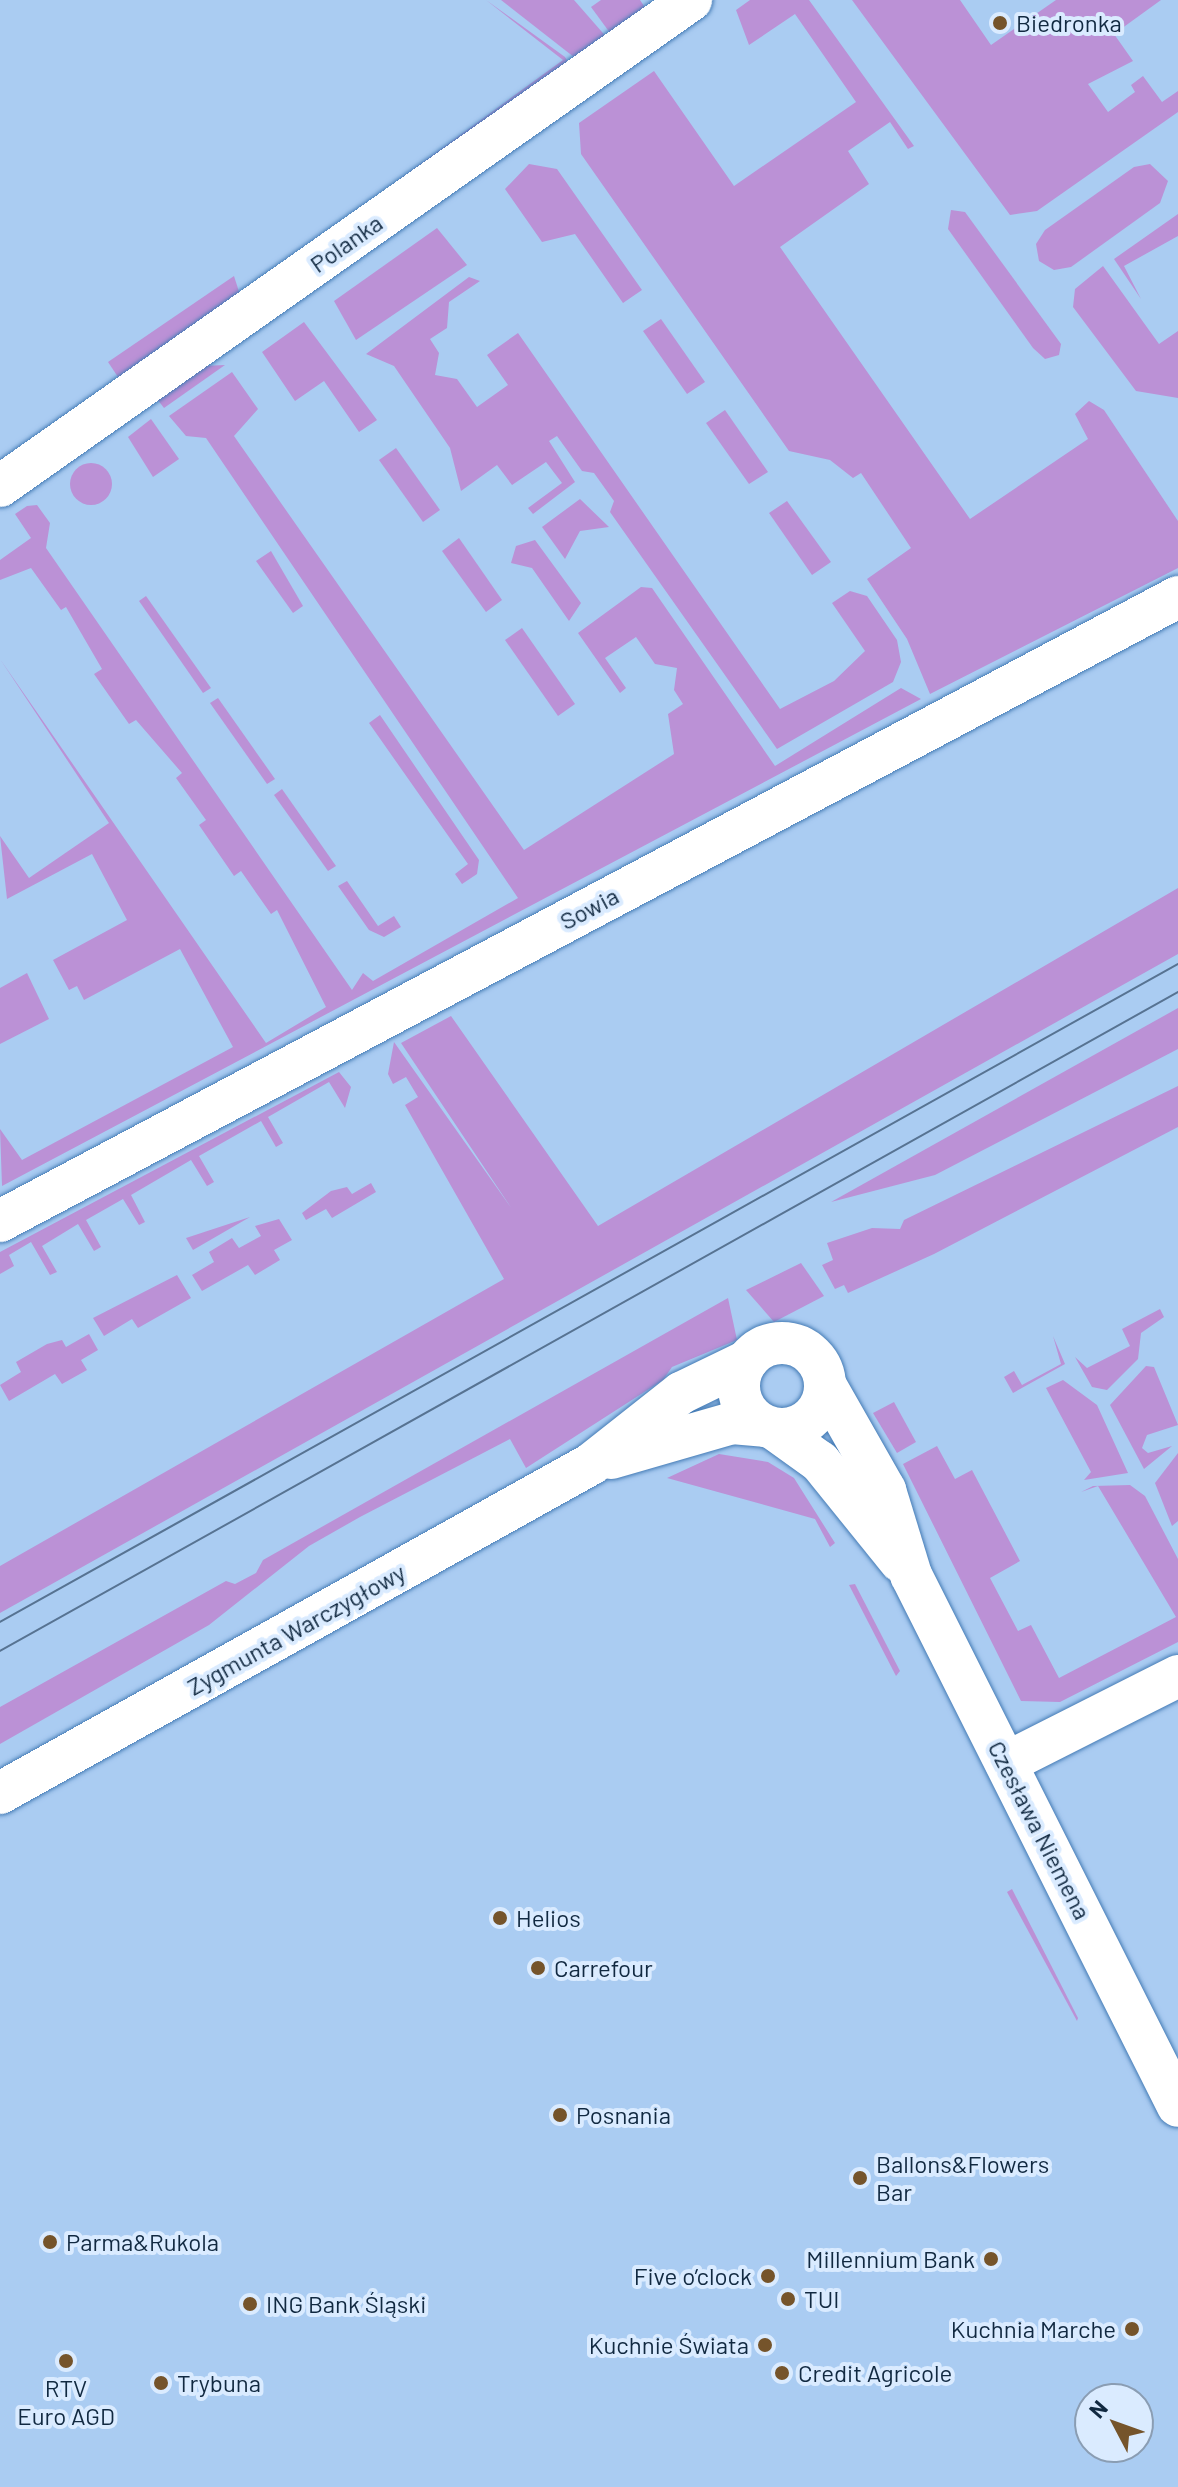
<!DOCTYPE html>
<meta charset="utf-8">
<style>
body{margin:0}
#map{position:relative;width:1178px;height:2487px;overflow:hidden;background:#aaccf2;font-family:Barlow,sans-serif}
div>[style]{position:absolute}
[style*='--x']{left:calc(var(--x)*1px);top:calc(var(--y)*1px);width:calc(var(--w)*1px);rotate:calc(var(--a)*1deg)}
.green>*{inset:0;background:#bb91d6}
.round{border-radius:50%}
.roads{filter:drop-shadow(0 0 2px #447bb5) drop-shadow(0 0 2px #447bb5)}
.street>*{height:42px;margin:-21px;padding:0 21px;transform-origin:21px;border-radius:21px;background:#fff}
.street>.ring{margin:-21px;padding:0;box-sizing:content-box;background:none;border:42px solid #fff;border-radius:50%}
.tram>*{height:2px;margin:-1px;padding:0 1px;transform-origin:1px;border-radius:1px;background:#577392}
.dots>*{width:22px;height:22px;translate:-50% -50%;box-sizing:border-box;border:4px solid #daebff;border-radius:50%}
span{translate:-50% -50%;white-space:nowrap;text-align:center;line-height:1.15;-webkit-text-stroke:8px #daebff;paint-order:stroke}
.poi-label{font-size:24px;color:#112941}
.left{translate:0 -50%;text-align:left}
.right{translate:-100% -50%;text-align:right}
.street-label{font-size:24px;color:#112941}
.north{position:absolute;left:1074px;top:2383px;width:80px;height:80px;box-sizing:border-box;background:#daebff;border:2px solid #8a9db3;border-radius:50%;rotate:311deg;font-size:22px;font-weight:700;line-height:32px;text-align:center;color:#112941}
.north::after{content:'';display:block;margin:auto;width:28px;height:36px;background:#75542b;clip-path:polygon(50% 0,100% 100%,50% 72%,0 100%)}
</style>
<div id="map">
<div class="green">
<i style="clip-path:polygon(486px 0,565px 57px,571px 67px,349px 216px,563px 60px)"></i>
<i style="clip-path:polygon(501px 0,574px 0,609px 40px,579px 61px)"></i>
<i style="clip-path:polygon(601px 0,640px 0,648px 12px,613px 37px,591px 7px)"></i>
<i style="clip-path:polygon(750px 0,809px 0,914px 146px,908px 149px,890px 122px,848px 151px,869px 184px,780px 247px,970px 519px,1088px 439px,1075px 414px,1089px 401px,1104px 410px,1178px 521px,1178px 568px,930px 694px,907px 639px,867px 579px,911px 548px,861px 473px,853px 478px,830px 460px,789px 451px,581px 154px,579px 123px,654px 71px,734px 186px,856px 102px,795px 14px,749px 45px,736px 10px)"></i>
<i style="clip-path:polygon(852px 0,960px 0,991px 45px,1056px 0,1161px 0,1114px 34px,1133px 61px,1088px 84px,1108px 112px,1135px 92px,1131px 85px,1143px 76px,1162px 102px,1178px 91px,1178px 112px,1037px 211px,1010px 215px)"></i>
<i style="clip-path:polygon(529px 164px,557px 169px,642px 290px,623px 303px,575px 234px,542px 242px,505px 189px)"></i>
<i style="clip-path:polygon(1150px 164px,1168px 181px,1160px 203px,1071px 267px,1054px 270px,1039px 261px,1036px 244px,1045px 230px,1134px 167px)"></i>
<i style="clip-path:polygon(951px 210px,965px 212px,1061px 344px,1059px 355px,1045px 359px,1033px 348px,948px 229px)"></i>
<i style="clip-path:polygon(1178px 214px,1178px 236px,1124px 266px,1141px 299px,1114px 259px)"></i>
<i style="clip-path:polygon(437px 228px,467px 265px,356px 340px,334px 301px)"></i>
<i style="clip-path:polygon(1103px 266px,1159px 344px,1178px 331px,1178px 398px,1136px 391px,1073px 307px,1075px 289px)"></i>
<i style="clip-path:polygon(234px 276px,241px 298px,122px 383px,108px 362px)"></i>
<i style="clip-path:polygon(469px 277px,480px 281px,449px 302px,447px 328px,430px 339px,439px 353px,435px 375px,457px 379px,477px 407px,508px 385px,487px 355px,518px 333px,780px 709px,834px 681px,865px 651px,832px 603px,850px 591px,867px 596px,897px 640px,901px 662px,893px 682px,777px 749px,610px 512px,614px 501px,594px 473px,582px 471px,557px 436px,549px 441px,575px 482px,533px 514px,528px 508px,562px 483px,546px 462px,512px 485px,497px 465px,461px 491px,450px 448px,394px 366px,366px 354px)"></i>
<i style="clip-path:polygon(661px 319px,705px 382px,687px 394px,643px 331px)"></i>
<i style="clip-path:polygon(304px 322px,377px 420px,359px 432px,324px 381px,295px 401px,262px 352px)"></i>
<i style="clip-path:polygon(225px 365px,164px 408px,157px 399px,203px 366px)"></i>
<i style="clip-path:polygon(232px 372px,258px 409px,234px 436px,524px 850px,674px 754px,668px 714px,683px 704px,674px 690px,677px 668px,655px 664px,636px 637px,605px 658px,626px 688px,620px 693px,578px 633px,641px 587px,652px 588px,775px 766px,901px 688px,921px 699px,2px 1186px,0 1129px,22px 1160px,233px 1047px,180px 949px,84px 1000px,77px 986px,69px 990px,53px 960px,127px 920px,92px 854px,7px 899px,0 836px,29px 878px,109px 823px,0 659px,266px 1043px,326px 1007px,277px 910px,271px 914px,241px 871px,234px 876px,199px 825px,206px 820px,176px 778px,182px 773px,136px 720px,129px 724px,94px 674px,102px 669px,66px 607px,61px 610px,31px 568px,0 580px,0 560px,31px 538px,15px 514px,27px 506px,37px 505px,50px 523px,46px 548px,352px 990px,363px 973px,373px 981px,518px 898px,206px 438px,186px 436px,169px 416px)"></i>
<i style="clip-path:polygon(725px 410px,768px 472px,749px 484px,706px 423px)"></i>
<i style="clip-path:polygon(151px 419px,179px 459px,153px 477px,128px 437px)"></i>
<i style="clip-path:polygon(396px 448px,440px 510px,423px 522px,379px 460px)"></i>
<i class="round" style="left:70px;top:463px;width:42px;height:42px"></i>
<i style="clip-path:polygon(580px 499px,609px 527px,580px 531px,565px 559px,542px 527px)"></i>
<i style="clip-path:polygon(787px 501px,831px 562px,812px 575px,769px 513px)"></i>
<i style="clip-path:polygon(459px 538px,502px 600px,486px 612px,442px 551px)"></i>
<i style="clip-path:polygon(535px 540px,581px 603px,569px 621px,532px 568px,511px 563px,516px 546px)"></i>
<i style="clip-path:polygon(271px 551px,303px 606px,293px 613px,256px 561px)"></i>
<i style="clip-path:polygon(146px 596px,211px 688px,203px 693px,139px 601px)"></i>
<i style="clip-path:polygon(522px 628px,575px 704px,558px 716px,505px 640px)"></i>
<i style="clip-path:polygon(218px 698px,275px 779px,267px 784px,210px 703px)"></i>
<i style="clip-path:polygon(380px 715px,479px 860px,477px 874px,462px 884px,455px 874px,468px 864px,369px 723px)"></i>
<i style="clip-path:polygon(282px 789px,336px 866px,328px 871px,274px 795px)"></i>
<i style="clip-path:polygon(347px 881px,378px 926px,394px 916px,401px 927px,384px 937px,369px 930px,338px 886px)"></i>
<i style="clip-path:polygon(1178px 888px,1178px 954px,0 1613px,0 1566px,504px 1279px,405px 1105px,418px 1097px,406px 1077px,393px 1084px,388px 1074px,394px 1042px,512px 1209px,401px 1043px,451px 1016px,598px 1226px)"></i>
<i style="clip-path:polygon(27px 973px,49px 1019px,0 1044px,0 988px)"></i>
<i style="clip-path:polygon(1178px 1008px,1178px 1049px,935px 1175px,831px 1202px)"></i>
<i style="clip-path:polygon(339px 1072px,351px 1087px,345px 1108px,329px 1082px,268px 1117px,283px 1143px,276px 1147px,261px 1121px,199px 1156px,214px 1182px,207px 1186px,191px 1160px,131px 1195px,145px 1222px,139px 1225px,123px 1199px,86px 1220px,101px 1247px,94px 1251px,78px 1224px,42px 1246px,57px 1272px,50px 1275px,31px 1242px,9px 1255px,14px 1266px,0 1274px,0 1252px)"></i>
<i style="clip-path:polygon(1178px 1086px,1178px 1127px,934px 1254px,848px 1293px,844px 1285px,835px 1289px,822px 1265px,833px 1260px,827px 1243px,872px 1228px,900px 1229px,904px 1220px)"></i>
<i style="clip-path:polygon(371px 1183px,376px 1192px,332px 1218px,326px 1209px,306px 1220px,302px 1213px,331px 1191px,347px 1187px,352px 1194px)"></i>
<i style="clip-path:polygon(250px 1217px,193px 1250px,186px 1238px)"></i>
<i style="clip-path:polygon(279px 1219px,292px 1240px,274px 1250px,280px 1260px,255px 1275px,248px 1265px,202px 1291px,192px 1275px,214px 1262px,209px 1252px,232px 1238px,239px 1248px,261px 1236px,255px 1226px)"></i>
<i style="clip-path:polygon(801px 1263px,824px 1296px,774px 1322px,746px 1290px)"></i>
<i style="clip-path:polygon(177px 1275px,191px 1298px,138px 1328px,132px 1319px,104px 1336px,93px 1318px)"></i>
<i style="clip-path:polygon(728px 1298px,737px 1340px,672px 1367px,663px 1380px,526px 1468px,510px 1439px,360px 1517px,309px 1546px,209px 1625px,0 1744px,0 1707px,226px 1581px,235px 1584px,256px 1573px,263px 1560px)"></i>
<i style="clip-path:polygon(1160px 1309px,1164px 1317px,1141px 1333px,1138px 1359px,1107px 1390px,1092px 1387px,1075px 1357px,1087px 1368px,1130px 1346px,1122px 1329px)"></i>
<i style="clip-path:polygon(89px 1334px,98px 1350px,81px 1360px,87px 1370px,62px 1384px,55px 1374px,9px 1401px,0 1385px,21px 1372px,16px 1362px,47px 1344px,62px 1340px,66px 1347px)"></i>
<i style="clip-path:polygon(1053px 1336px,1065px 1364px,1013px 1393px,1004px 1377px,1014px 1371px,1022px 1385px,1061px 1364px)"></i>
<i style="clip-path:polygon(1146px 1366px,1154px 1367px,1178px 1425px,1147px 1435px,1142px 1448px,1148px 1453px,1172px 1446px,1144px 1469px,1110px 1405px)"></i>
<i style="clip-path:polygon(1063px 1380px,1097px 1405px,1128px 1473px,1084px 1480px,1091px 1472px,1046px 1388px)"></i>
<i style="clip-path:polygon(894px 1402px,916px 1442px,897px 1453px,873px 1413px)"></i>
<i style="clip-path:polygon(937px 1446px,955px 1479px,972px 1470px,1020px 1561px,990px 1578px,1018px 1631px,1031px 1625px,1059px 1678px,1176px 1617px,1098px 1486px,1081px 1492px,1093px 1486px,1130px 1485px,1145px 1496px,1178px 1559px,1178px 1642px,1060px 1702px,1021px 1701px,903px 1464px)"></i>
<i style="clip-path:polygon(1178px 1453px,1178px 1521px,1172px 1526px,1155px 1483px)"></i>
<i style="clip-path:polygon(719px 1454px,768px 1462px,794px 1478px,835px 1543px,830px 1547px,815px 1519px,667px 1478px)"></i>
<i style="clip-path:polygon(855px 1584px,900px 1671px,896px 1676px,849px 1585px)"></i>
<i style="clip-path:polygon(1012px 1889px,1078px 2018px,1077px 2021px,1007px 1892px)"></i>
</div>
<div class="roads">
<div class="street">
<i style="--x:0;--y:486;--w:845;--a:-35.12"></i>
<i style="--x:0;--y:1221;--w:1333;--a:-27.91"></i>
<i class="ring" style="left:739px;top:1343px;width:44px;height:44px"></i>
<i style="--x:826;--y:1386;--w:120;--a:60.4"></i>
<i style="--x:885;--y:1490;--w:89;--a:73"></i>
<i style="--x:911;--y:1575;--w:594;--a:63.31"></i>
<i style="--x:774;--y:1429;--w:57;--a:35.7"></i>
<i style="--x:820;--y:1462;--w:127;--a:51.1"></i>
<i style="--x:611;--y:1458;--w:126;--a:-16.1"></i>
<i style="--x:732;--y:1423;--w:32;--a:5"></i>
<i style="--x:1006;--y:1763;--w:193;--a:-26.8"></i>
<i style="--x:0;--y:1793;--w:676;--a:-29.1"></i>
<i style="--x:591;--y:1464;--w:115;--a:-38.3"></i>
<i style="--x:681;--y:1393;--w:73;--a:-25.9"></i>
</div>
</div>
<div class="tram">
<i style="--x:0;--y:1622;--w:1349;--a:-29.19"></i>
<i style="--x:0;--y:1651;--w:1350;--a:-29.22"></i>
</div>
<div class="dots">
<i style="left:1000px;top:23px;background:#75542b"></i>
<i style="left:500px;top:1918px;background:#75542b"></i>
<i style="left:538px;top:1968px;background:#75542b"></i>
<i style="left:560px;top:2115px;background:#75542b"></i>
<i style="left:860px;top:2178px;background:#75542b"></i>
<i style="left:50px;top:2242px;background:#75542b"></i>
<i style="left:991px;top:2259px;background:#75542b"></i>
<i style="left:768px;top:2276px;background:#75542b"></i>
<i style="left:788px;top:2299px;background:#75542b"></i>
<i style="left:250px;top:2304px;background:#75542b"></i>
<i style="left:1132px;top:2329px;background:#75542b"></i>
<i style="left:765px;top:2345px;background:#75542b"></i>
<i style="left:66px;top:2361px;background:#75542b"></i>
<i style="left:782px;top:2373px;background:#75542b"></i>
<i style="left:161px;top:2383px;background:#75542b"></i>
</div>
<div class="poi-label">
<span class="left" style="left:1016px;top:23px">Biedronka</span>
<span class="left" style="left:516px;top:1918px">Helios</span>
<span class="left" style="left:554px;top:1968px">Carrefour</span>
<span class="left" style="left:576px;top:2115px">Posnania</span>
<span class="left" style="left:876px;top:2178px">Ballons&amp;Flowers<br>Bar</span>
<span class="left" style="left:66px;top:2242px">Parma&amp;Rukola</span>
<span class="right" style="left:975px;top:2259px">Millennium Bank</span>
<span class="right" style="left:752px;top:2276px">Five o’clock</span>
<span class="left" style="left:804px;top:2299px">TUI</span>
<span class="left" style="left:266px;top:2304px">ING Bank Śląski</span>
<span class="right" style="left:1116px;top:2329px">Kuchnia Marche</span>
<span class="right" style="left:749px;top:2345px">Kuchnie Świata</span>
<span class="left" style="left:798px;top:2373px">Credit Agricole</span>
<span class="left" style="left:177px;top:2383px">Trybuna</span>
<span style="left:66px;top:2402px">RTV<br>Euro AGD</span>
</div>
<div class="street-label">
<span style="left:346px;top:243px;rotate:-35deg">Polanka</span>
<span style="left:589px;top:908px;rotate:-28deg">Sowia</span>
<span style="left:296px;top:1629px;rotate:-29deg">Zygmunta Warczygłowy</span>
<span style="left:1040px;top:1830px;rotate:63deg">Czesława Niemena</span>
</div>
<div class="north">N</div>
</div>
